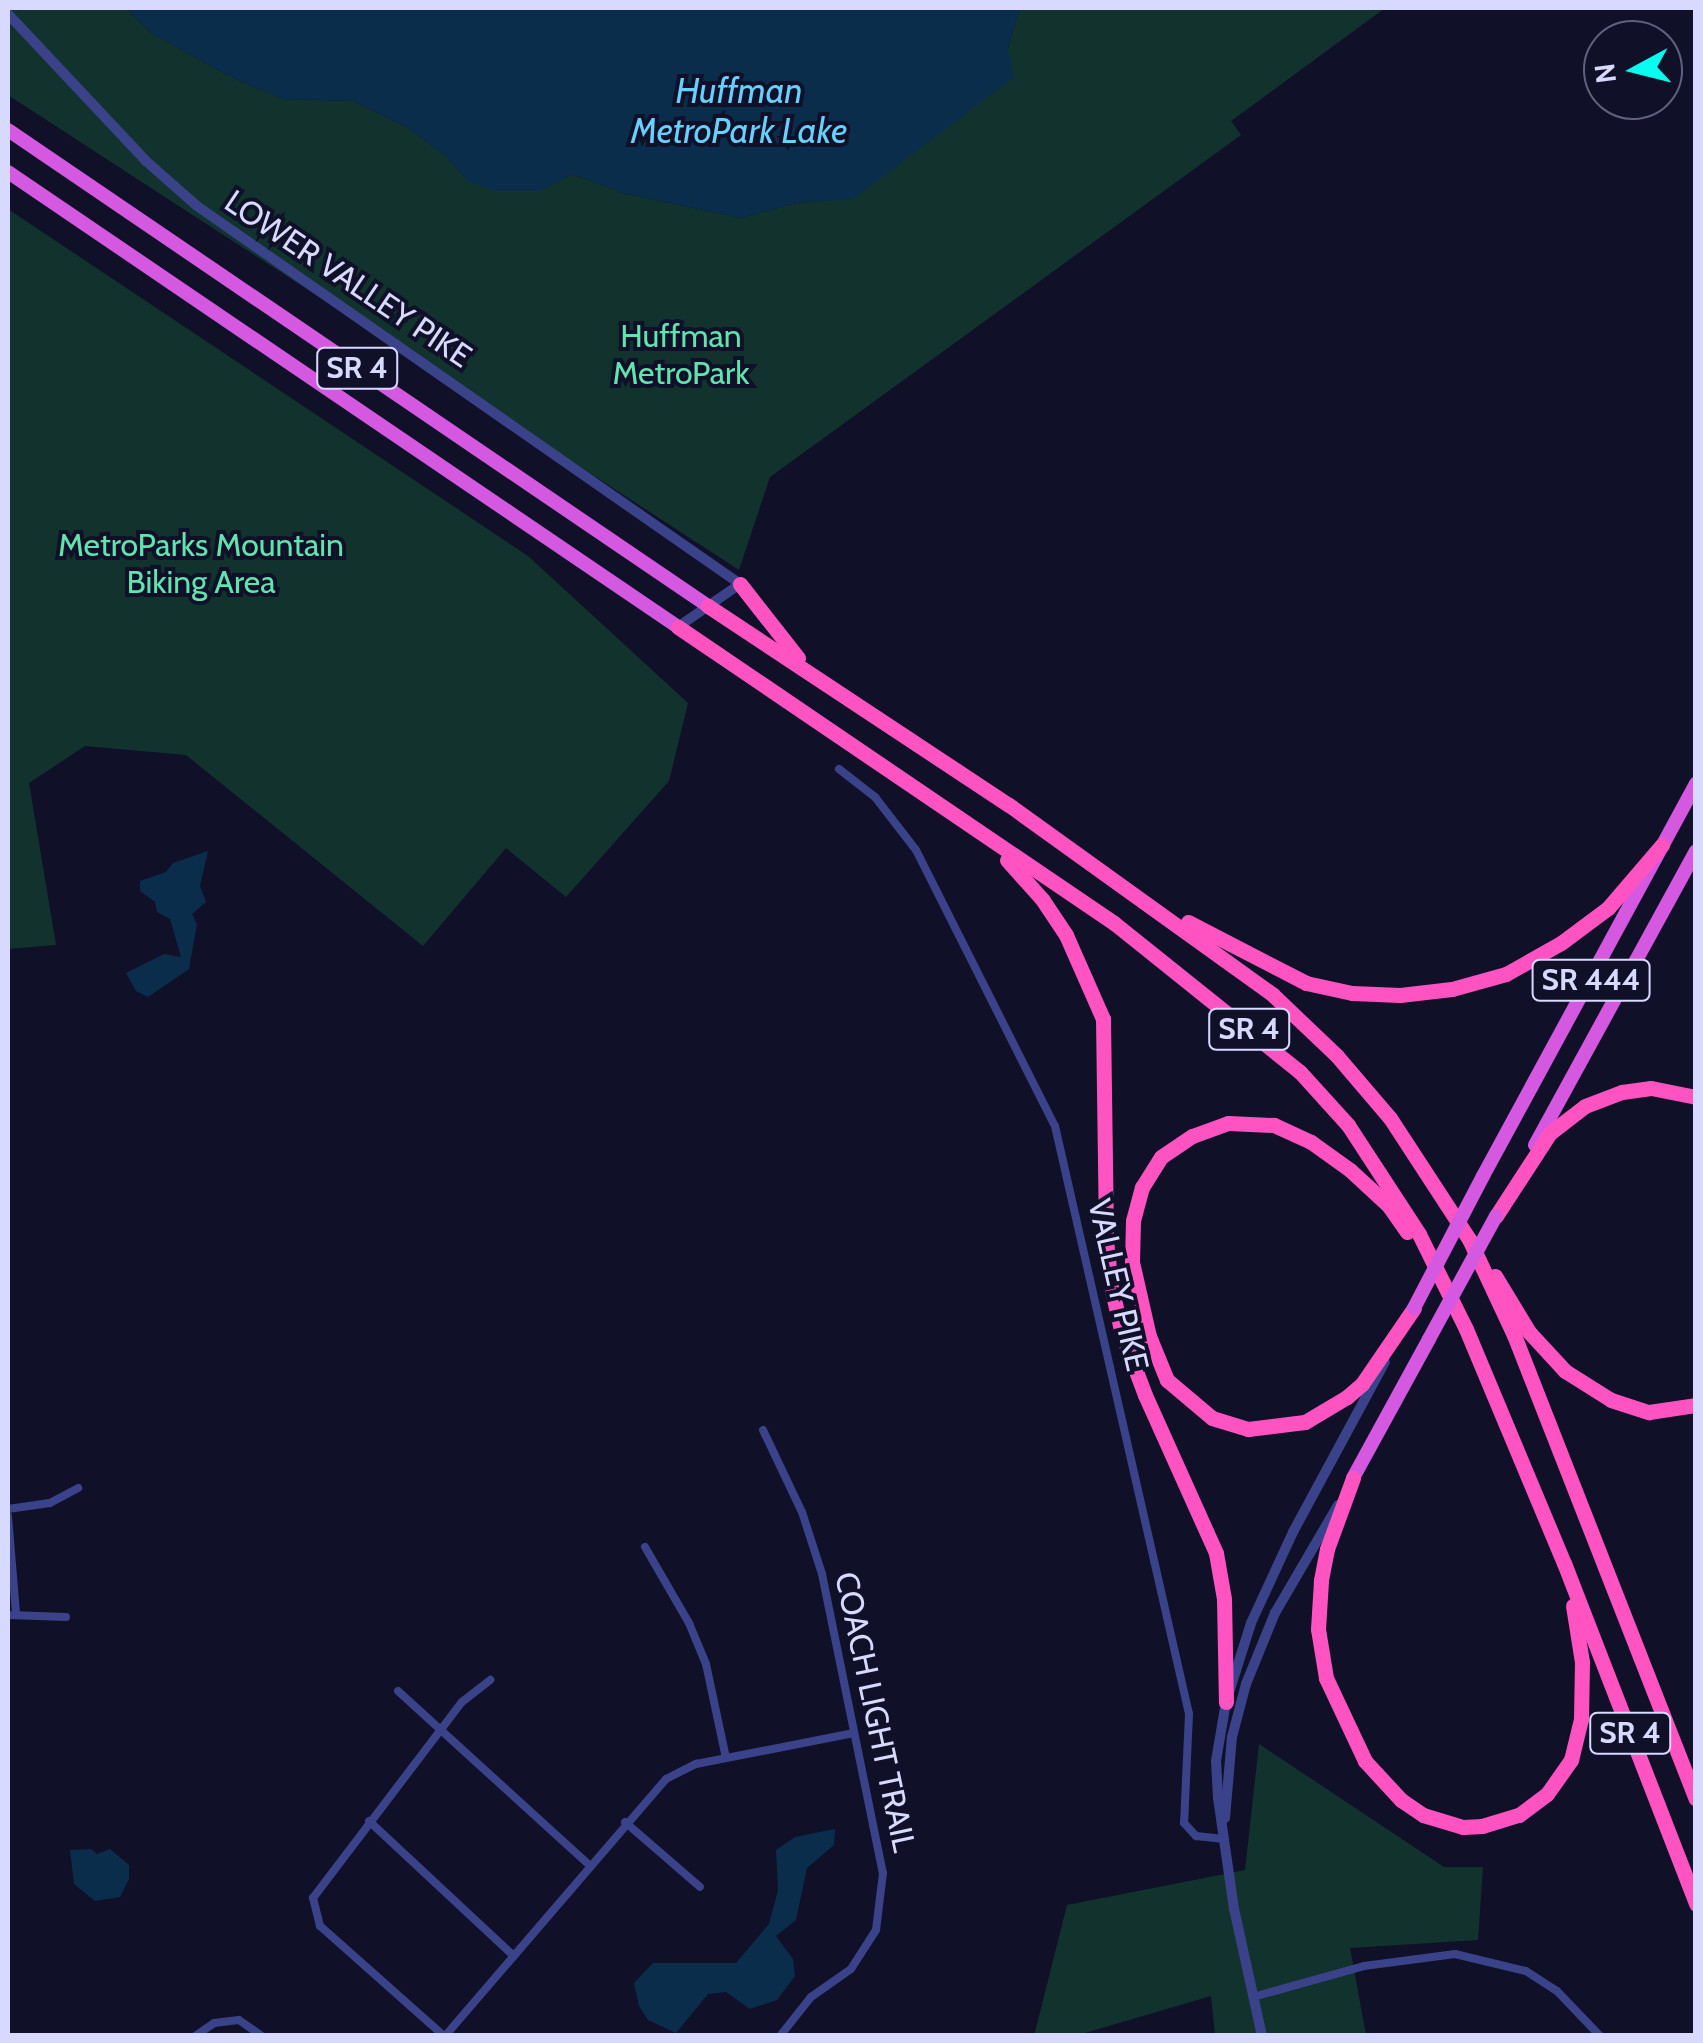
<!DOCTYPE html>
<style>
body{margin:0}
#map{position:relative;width:1703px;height:2043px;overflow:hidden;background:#101029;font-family:Cabin,sans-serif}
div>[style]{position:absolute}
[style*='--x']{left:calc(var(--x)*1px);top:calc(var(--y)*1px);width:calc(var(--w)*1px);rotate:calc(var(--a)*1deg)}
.green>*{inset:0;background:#12332d}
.water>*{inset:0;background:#0b2d4c}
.minor>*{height:8px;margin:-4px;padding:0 4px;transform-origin:4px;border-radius:4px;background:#3a4389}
.tertiary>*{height:10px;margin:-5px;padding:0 5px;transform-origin:5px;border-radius:5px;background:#3a4389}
.trunk>*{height:14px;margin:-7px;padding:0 7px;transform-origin:7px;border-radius:7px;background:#d459e0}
.motorway>*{height:15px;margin:-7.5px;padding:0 7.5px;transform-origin:7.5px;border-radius:7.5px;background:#ff53c1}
.trunk-bridge>*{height:14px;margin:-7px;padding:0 7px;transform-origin:7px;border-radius:7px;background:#d459e0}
span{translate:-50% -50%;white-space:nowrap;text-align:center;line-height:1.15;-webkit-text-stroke:8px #101029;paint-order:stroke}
.shield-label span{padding:2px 8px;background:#101029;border:2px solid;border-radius:8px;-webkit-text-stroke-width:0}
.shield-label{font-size:30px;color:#d8d9ff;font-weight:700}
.street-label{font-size:32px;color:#d8d9ff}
.park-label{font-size:32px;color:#60e3ad}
.water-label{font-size:35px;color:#66d0ff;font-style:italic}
.frame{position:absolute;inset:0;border:10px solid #d8d9ff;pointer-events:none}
.north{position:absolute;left:1583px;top:20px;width:100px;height:100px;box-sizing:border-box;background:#101029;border:2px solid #60607f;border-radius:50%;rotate:263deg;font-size:28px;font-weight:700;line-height:40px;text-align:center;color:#d8d9ff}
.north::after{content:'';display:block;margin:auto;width:35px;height:45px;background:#04fff0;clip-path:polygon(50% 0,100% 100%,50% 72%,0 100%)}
</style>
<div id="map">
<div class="green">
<i style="clip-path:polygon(8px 8px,126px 8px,151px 33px,229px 76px,283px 99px,353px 101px,408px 128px,446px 156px,468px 181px,539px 191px,572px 174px,623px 193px,741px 218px,796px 203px,853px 198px,1008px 48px,1020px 8px,1385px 8px,1231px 121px,1241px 135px,770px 477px,739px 570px,8px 95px)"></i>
<i style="clip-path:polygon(8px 209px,528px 556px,688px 703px,669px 781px,566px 897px,506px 848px,423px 946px,186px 755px,85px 746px,29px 783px,56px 945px,8px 949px)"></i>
<i style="clip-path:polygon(1259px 1744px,1444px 1867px,1483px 1867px,1478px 1940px,1350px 1948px,1366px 2035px,1215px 2035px,1211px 1996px,1078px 2035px,1034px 2036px,1067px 1905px,1245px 1870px)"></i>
</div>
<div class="water">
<i style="clip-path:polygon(126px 8px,1020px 8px,1008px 48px,1014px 77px,853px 199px,796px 203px,741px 218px,623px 193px,572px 174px,540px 191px,495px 191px,468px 181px,446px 156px,408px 128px,353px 101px,283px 99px,229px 76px,151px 33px)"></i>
<i style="clip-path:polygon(208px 851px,200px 886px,206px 902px,192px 914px,197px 924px,189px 969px,148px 997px,136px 991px,126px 973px,164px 954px,181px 957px,170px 919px,157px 912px,155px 902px,140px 891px,140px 881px,166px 872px,173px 863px)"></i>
<i style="clip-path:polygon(835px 1829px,834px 1845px,807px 1868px,796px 1920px,776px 1936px,793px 1959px,795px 1976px,777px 2000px,750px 2009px,726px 1992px,708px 1994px,676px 2033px,648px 2020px,639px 2006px,634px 1983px,653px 1963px,736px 1963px,769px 1924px,778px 1890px,776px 1850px,795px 1837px)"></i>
<i style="clip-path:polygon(91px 1849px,97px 1854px,110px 1849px,129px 1865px,129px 1879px,120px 1897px,95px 1901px,74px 1884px,70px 1850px)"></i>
</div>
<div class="minor">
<i style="--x:839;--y:769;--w:46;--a:37.9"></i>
<i style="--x:875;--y:797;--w:67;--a:52.3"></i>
<i style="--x:916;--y:850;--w:309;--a:63.3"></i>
<i style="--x:1055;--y:1126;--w:603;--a:77.16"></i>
<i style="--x:1189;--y:1714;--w:109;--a:92.6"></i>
<i style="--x:1184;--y:1823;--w:18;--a:47"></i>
<i style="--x:1196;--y:1836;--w:28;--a:6"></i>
<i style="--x:763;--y:1430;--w:91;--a:64.6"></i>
<i style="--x:802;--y:1512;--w:65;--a:72.1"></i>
<i style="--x:822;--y:1574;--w:305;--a:78.5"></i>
<i style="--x:883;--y:1873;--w:57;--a:97"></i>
<i style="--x:876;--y:1930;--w:46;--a:122.7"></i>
<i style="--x:851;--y:1969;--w:49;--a:145"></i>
<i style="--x:811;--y:1997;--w:50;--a:128.5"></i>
<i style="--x:8;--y:1509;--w:42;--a:-8.1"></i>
<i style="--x:50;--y:1503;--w:32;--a:-28"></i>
<i style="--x:8;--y:1516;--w:98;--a:85.3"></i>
<i style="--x:645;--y:1547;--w:88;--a:59.9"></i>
<i style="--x:689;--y:1623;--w:44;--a:67.5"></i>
<i style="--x:706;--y:1664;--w:96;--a:78"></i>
<i style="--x:8;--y:1615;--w:58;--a:2"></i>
<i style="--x:398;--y:1691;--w:258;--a:42.3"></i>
<i style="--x:369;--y:1821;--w:198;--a:43"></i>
<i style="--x:625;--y:1822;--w:99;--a:40.9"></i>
<i style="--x:1253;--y:1997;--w:115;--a:-15.6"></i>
<i style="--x:1364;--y:1966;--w:92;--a:-7.5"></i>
<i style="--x:1455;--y:1954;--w:73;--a:13.5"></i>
<i style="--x:1526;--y:1971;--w:37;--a:33"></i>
<i style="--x:1557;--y:1991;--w:61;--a:46.3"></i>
<i style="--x:195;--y:2036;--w:23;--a:-34"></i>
<i style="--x:214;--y:2023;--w:25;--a:-7"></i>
<i style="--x:239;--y:2020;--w:28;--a:35"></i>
<i style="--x:444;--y:2036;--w:166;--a:-138.4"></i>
<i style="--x:320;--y:1926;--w:29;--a:-104"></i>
<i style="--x:313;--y:1898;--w:246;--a:-52.8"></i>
<i style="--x:462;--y:1702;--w:36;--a:-38"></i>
<i style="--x:445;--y:2036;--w:339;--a:-49.3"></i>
<i style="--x:666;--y:1779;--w:34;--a:-27"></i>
<i style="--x:696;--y:1764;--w:161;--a:-11.1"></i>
</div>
<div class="tertiary">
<i style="--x:8;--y:14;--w:202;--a:46.8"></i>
<i style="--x:146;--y:161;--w:68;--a:41.4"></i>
<i style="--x:197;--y:206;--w:662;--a:34.84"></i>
<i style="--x:740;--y:584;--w:75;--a:145.3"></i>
<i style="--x:1225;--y:1818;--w:81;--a:-85.1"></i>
<i style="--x:1232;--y:1737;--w:55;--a:-75.2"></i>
<i style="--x:1246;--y:1684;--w:77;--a:-67.8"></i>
<i style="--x:1275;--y:1613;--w:125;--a:-59.7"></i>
<i style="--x:1262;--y:2036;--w:130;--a:-102.4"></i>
<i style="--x:1234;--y:1909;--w:112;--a:-98.2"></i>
<i style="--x:1218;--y:1798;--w:37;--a:-93"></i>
<i style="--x:1216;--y:1761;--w:60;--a:-80.4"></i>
<i style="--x:1226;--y:1702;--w:83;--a:-72.4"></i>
<i style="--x:1251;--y:1623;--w:100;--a:-65.2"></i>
<i style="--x:1293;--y:1532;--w:193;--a:-61.6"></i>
</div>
<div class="trunk">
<i style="--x:8;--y:130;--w:847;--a:34.22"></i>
<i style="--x:8;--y:172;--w:810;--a:34.18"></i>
<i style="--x:1535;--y:1145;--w:335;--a:-61.3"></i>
<i style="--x:1483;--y:1176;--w:447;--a:-61.5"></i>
<i style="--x:1353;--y:1478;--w:158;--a:-61.3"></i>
</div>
<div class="motorway">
<i style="--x:740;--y:584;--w:94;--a:51.9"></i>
<i style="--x:708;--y:606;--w:361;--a:33.5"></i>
<i style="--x:1009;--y:805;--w:325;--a:35.7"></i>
<i style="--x:1273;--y:995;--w:88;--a:43.6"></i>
<i style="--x:1337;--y:1056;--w:82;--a:49.5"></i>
<i style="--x:1390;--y:1118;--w:145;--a:56.9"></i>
<i style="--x:1469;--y:1239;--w:106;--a:64.9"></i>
<i style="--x:1514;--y:1335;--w:498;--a:68.6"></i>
<i style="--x:678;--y:627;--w:527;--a:34.17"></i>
<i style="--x:1114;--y:923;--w:238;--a:38.7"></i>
<i style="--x:1300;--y:1072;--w:72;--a:47.8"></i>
<i style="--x:1348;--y:1125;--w:130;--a:56.9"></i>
<i style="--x:1419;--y:1234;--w:106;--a:63.7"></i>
<i style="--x:1466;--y:1329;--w:254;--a:67.3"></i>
<i style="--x:1564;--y:1563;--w:366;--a:68.8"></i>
<i style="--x:1007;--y:860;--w:52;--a:48.1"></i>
<i style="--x:1042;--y:899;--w:43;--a:56.3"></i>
<i style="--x:1066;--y:935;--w:92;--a:66.2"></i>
<i style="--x:1103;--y:1019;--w:221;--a:89.2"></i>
<i style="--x:1106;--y:1240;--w:46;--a:83.8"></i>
<i style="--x:1111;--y:1286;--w:49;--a:77.1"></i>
<i style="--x:1122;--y:1334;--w:65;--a:69.3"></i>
<i style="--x:1145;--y:1395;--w:173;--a:65.8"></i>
<i style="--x:1216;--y:1553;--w:47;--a:80.1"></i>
<i style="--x:1224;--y:1599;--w:103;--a:88.9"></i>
<i style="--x:1188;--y:922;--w:133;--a:27.3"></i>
<i style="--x:1306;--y:983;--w:47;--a:12.3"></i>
<i style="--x:1352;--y:993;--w:48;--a:2.4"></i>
<i style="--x:1400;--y:995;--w:52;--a:-6.6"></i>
<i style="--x:1452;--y:989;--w:56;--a:-15.5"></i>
<i style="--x:1506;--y:974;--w:63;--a:-29.4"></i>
<i style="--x:1561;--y:943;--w:59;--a:-36.7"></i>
<i style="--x:1608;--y:908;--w:83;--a:-49.4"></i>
<i style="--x:1496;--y:1216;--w:99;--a:-57"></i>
<i style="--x:1550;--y:1133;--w:44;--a:-37.6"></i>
<i style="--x:1585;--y:1106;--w:40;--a:-21"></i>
<i style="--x:1622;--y:1092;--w:29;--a:-8"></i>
<i style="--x:1651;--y:1088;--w:46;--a:11.3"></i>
<i style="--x:1407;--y:1232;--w:32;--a:-125"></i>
<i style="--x:1389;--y:1206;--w:53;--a:-137.3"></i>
<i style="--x:1350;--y:1170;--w:48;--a:-144.3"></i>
<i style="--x:1311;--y:1142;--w:41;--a:-155.3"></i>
<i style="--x:1274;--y:1125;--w:46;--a:-177.5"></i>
<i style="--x:1228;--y:1123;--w:38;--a:160"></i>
<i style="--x:1192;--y:1136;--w:37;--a:146"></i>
<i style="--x:1161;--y:1157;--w:36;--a:122"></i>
<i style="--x:1142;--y:1187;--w:35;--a:105"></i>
<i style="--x:1133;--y:1221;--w:41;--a:91.4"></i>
<i style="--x:1132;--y:1262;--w:76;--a:77.1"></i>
<i style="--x:1149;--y:1336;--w:48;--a:67.8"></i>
<i style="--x:1167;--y:1380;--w:59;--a:40.2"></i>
<i style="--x:1212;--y:1418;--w:38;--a:17"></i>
<i style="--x:1248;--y:1429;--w:57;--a:-7"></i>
<i style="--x:1305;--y:1422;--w:49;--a:-30.8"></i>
<i style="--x:1347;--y:1397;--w:20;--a:-41"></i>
<i style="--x:1362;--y:1384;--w:92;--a:-55.6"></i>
<i style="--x:1495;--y:1276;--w:66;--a:58.7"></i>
<i style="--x:1529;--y:1332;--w:53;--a:47.3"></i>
<i style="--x:1565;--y:1371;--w:54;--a:32.2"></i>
<i style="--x:1611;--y:1400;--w:40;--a:18"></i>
<i style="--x:1649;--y:1412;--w:48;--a:-8.5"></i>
<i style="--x:1353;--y:1478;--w:76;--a:110.1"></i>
<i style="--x:1327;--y:1549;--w:33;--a:101"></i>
<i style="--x:1321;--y:1581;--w:48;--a:93.6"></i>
<i style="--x:1318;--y:1629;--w:50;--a:80.7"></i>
<i style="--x:1326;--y:1678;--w:92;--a:64.8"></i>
<i style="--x:1365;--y:1761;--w:53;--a:47.3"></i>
<i style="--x:1401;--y:1800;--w:27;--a:34"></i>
<i style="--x:1423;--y:1815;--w:42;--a:16.7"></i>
<i style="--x:1463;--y:1827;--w:19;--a:-3"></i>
<i style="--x:1482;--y:1826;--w:39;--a:-17"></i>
<i style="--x:1519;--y:1815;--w:35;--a:-37"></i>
<i style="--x:1547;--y:1794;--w:42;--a:-54.8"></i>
<i style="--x:1571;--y:1760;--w:42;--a:-76.3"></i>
<i style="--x:1581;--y:1719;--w:57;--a:-89"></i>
<i style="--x:1582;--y:1662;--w:57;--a:-99.1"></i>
</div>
<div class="trunk-bridge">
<i style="--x:1414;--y:1308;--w:149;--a:-62.4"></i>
<i style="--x:1429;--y:1339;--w:140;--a:-61.4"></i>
</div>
<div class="shield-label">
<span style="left:357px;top:368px">SR 4</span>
<span style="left:1591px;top:980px">SR 444</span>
<span style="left:1249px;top:1029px">SR 4</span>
<span style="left:1630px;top:1733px">SR 4</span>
</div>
<div class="street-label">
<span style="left:348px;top:279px;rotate:34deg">LOWER VALLEY PIKE</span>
<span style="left:1118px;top:1285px;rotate:77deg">VALLEY PIKE</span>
<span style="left:875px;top:1712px;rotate:78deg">COACH LIGHT TRAIL</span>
</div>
<div class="park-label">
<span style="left:681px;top:355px">Huffman<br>MetroPark</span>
<span style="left:201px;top:564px">MetroParks Mountain<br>Biking Area</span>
</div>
<div class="water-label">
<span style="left:739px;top:111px">Huffman<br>MetroPark Lake</span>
</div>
<div class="frame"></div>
<div class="north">N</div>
</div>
